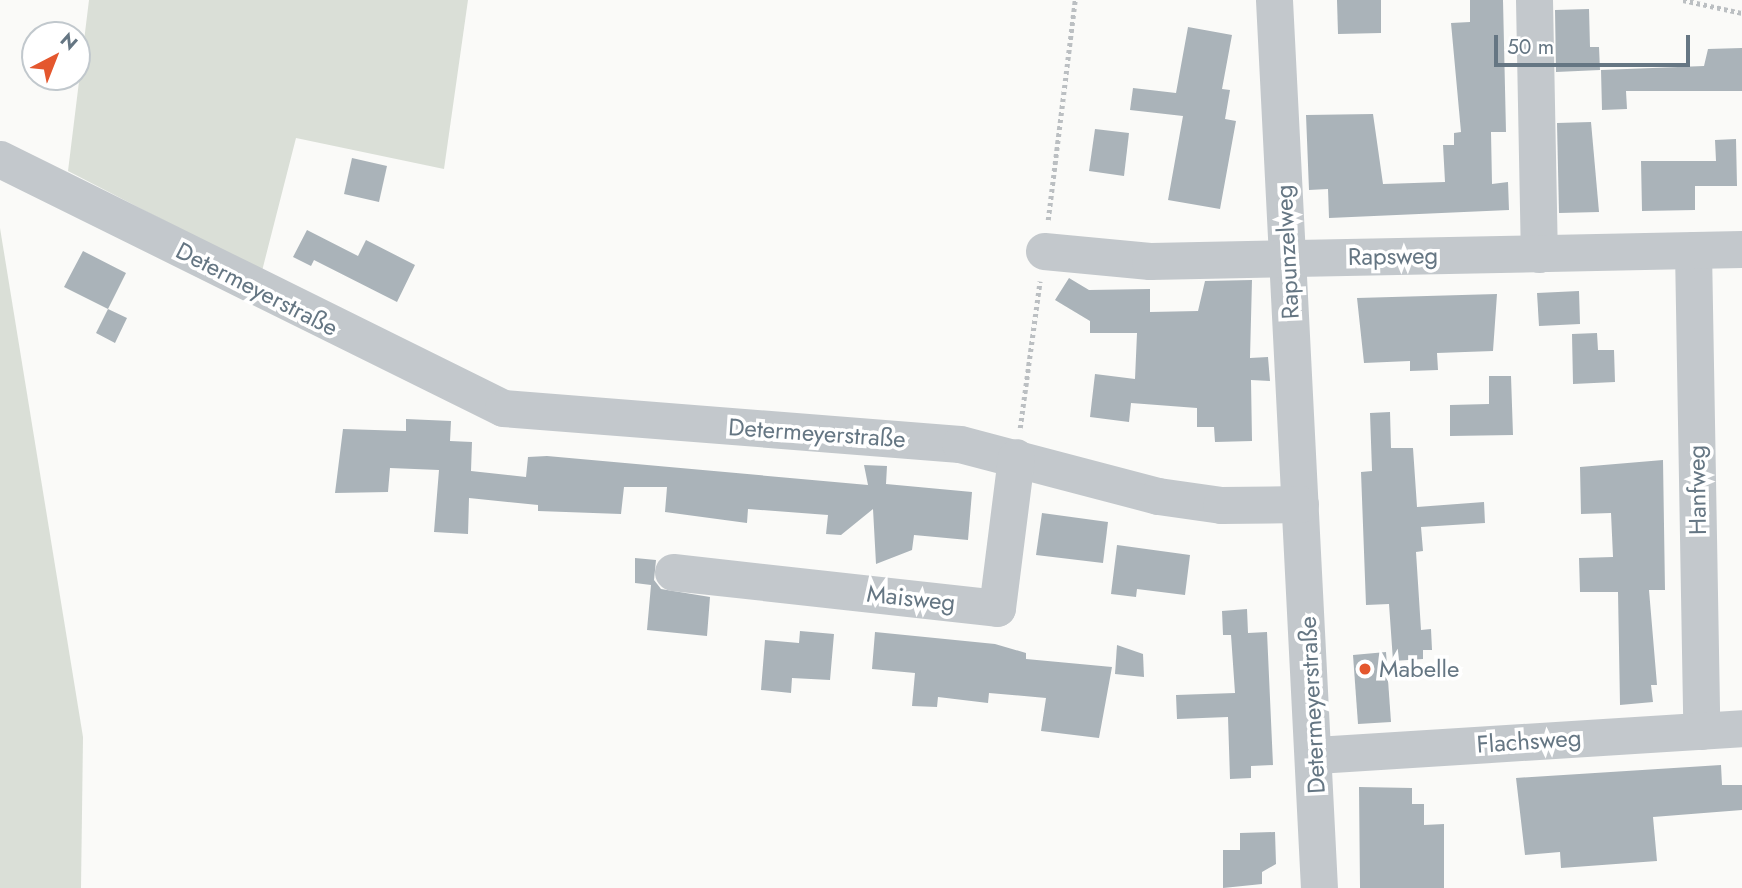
<!DOCTYPE html>
<meta charset="utf-8">
<style>
body{margin:0}
#map{position:relative;width:1742px;height:888px;overflow:hidden;background:#fafaf8;font-family:Jost,sans-serif}
div>[style]{position:absolute}
[style*='--x']{left:calc(var(--x)*1px);top:calc(var(--y)*1px);width:calc(var(--w)*1px);rotate:calc(var(--a)*1deg)}
.green>*{inset:0;background:#dadfd7}
.building>*{inset:0;background:#aab3b9}
.path>*{height:4.5px;margin-top:-2.25px;transform-origin:0;background:repeating-linear-gradient(90deg,#bbbfc2 0 3.5px,transparent 0 7px)}
.minor>*{height:37px;margin:-18.5px;padding:0 18.5px;transform-origin:18.5px;border-radius:18.5px;background:#c3c8cc}
.dots>*{width:19px;height:19px;translate:-50% -50%;box-sizing:border-box;border:4px solid #fff;border-radius:50%}
span{translate:-50% -50%;white-space:nowrap;text-align:center;line-height:1.15;-webkit-text-stroke:7px #fff;paint-order:stroke}
.street-label{font-size:24px;color:#657683}
.poi-label{font-size:24px;color:#657683}
.left{translate:0 -50%;text-align:left}
.north{position:absolute;left:21px;top:21px;width:70px;height:70px;box-sizing:border-box;background:#fff;border:2px solid #c1c8cd;border-radius:50%;rotate:42deg;font-size:19px;font-weight:700;line-height:28px;text-align:center;color:#657683}
.north::after{content:'';display:block;margin:auto;width:24px;height:32px;background:#e4572e;clip-path:polygon(50% 0,100% 100%,50% 72%,0 100%)}
.scale{position:absolute;left:1494px;top:35px;width:196px;height:32px;box-sizing:border-box;border:4px solid #657683;border-top:0;padding-left:9px;font-size:21px;line-height:24px;white-space:nowrap;color:#657683;-webkit-text-stroke:5px #fff;paint-order:stroke}
</style>
<div id="map">
<div class="green">
<i style="clip-path:polygon(89px 0,468px 0,444px 169px,296px 138px,262px 271px,68px 171px)"></i>
<i style="clip-path:polygon(0 228px,83px 737px,81px 888px,0 888px)"></i>
</div>
<div class="building">
<i style="clip-path:polygon(1337px 0,1381px 0,1381px 33px,1338px 34px)"></i>
<i style="clip-path:polygon(1470px 0,1503px 0,1506px 132px,1491px 132px,1492px 184px,1508px 182px,1509px 210px,1329px 218px,1328px 189px,1309px 190px,1306px 115px,1373px 114px,1383px 184px,1445px 182px,1443px 145px,1454px 145px,1454px 133px,1461px 132px,1451px 23px,1470px 22px)"></i>
<i style="clip-path:polygon(1589px 9px,1590px 47px,1599px 47px,1600px 70px,1556px 72px,1555px 10px)"></i>
<i style="clip-path:polygon(1188px 27px,1232px 35px,1222px 89px,1230px 90px,1225px 119px,1236px 121px,1220px 209px,1168px 200px,1183px 116px,1130px 110px,1133px 88px,1176px 93px)"></i>
<i style="clip-path:polygon(1742px 48px,1742px 91px,1626px 91px,1627px 109px,1602px 110px,1601px 70px,1704px 66px,1708px 49px)"></i>
<i style="clip-path:polygon(1591px 122px,1599px 212px,1559px 213px,1557px 123px)"></i>
<i style="clip-path:polygon(1095px 129px,1129px 133px,1124px 176px,1089px 171px)"></i>
<i style="clip-path:polygon(1736px 139px,1737px 186px,1695px 186px,1695px 210px,1642px 211px,1641px 161px,1716px 161px,1715px 140px)"></i>
<i style="clip-path:polygon(352px 158px,387px 166px,379px 202px,344px 194px)"></i>
<i style="clip-path:polygon(307px 230px,358px 256px,366px 240px,415px 265px,397px 302px,314px 260px,311px 266px,293px 257px)"></i>
<i style="clip-path:polygon(83px 251px,126px 273px,108px 309px,127px 318px,115px 343px,96px 333px,108px 309px,64px 287px)"></i>
<i style="clip-path:polygon(1069px 278px,1089px 290px,1150px 289px,1150px 312px,1198px 311px,1205px 281px,1252px 280px,1250px 358px,1268px 357px,1270px 381px,1251px 380px,1252px 441px,1215px 442px,1214px 427px,1197px 427px,1197px 408px,1131px 403px,1129px 422px,1090px 417px,1095px 374px,1135px 379px,1137px 333px,1090px 333px,1090px 321px,1055px 300px)"></i>
<i style="clip-path:polygon(1579px 291px,1580px 324px,1539px 326px,1537px 293px)"></i>
<i style="clip-path:polygon(1497px 294px,1493px 351px,1437px 353px,1438px 370px,1410px 371px,1410px 361px,1364px 363px,1357px 298px)"></i>
<i style="clip-path:polygon(1597px 333px,1598px 350px,1614px 350px,1615px 382px,1573px 384px,1572px 334px)"></i>
<i style="clip-path:polygon(1489px 376px,1511px 376px,1513px 435px,1450px 436px,1450px 405px,1489px 404px)"></i>
<i style="clip-path:polygon(1390px 412px,1391px 448px,1413px 448px,1417px 507px,1484px 502px,1485px 523px,1421px 527px,1423px 551px,1416px 552px,1421px 630px,1431px 629px,1432px 650px,1423px 650px,1423px 659px,1393px 661px,1389px 604px,1366px 605px,1361px 472px,1372px 471px,1370px 413px)"></i>
<i style="clip-path:polygon(406px 419px,451px 421px,450px 441px,472px 442px,471px 471px,526px 477px,528px 457px,547px 456px,868px 485px,864px 465px,887px 466px,886px 484px,972px 492px,968px 540px,914px 535px,912px 550px,876px 564px,873px 509px,841px 535px,826px 534px,828px 515px,748px 509px,747px 523px,665px 512px,667px 487px,624px 487px,621px 514px,538px 511px,538px 505px,469px 498px,468px 534px,434px 532px,439px 470px,390px 468px,388px 492px,335px 493px,343px 429px,406px 431px)"></i>
<i style="clip-path:polygon(1663px 460px,1665px 590px,1649px 590px,1657px 685px,1651px 685px,1653px 702px,1620px 705px,1618px 592px,1580px 592px,1579px 558px,1613px 557px,1611px 513px,1581px 514px,1580px 467px)"></i>
<i style="clip-path:polygon(1042px 513px,1108px 522px,1103px 563px,1036px 555px)"></i>
<i style="clip-path:polygon(1117px 545px,1190px 555px,1185px 595px,1137px 589px,1136px 597px,1111px 594px)"></i>
<i style="clip-path:polygon(635px 558px,656px 560px,654px 580px,661px 589px,710px 597px,707px 636px,647px 630px,651px 585px,635px 583px)"></i>
<i style="clip-path:polygon(1247px 609px,1248px 633px,1267px 632px,1273px 765px,1251px 766px,1251px 778px,1230px 779px,1228px 717px,1177px 719px,1176px 695px,1235px 693px,1231px 635px,1223px 635px,1222px 611px)"></i>
<i style="clip-path:polygon(800px 631px,834px 634px,830px 680px,792px 678px,791px 693px,761px 690px,765px 640px,799px 643px)"></i>
<i style="clip-path:polygon(875px 632px,995px 644px,1026px 653px,1026px 659px,1112px 667px,1099px 738px,1041px 731px,1046px 698px,989px 693px,988px 703px,938px 697px,937px 707px,912px 706px,915px 673px,872px 669px)"></i>
<i style="clip-path:polygon(1117px 645px,1143px 654px,1144px 677px,1115px 674px)"></i>
<i style="clip-path:polygon(1386px 652px,1391px 722px,1358px 724px,1353px 655px)"></i>
<i style="clip-path:polygon(1721px 765px,1722px 785px,1742px 785px,1742px 810px,1653px 817px,1657px 861px,1561px 868px,1560px 852px,1525px 855px,1516px 778px)"></i>
<i style="clip-path:polygon(1359px 787px,1412px 788px,1412px 804px,1424px 804px,1424px 825px,1444px 824px,1444px 888px,1360px 888px)"></i>
<i style="clip-path:polygon(1275px 832px,1276px 864px,1262px 872px,1262px 884px,1223px 888px,1223px 850px,1240px 850px,1240px 833px)"></i>
</div>
<div class="path">
<i style="--x:1683;--y:0;--w:60;--a:12.4"></i>
<i style="--x:1048;--y:220;--w:222;--a:-83"></i>
<i style="--x:1020;--y:428;--w:148;--a:-82.3"></i>
</div>
<div class="minor">
<i style="--x:1274;--y:0;--w:889;--a:87.1"></i>
<i style="--x:1534;--y:0;--w:254;--a:88.9"></i>
<i style="--x:0;--y:159;--w:561;--a:26.34"></i>
<i style="--x:503;--y:408;--w:458;--a:4.5"></i>
<i style="--x:960;--y:444;--w:205;--a:14.7"></i>
<i style="--x:1158;--y:496;--w:64;--a:8.1"></i>
<i style="--x:1221;--y:505;--w:79;--a:-0.7"></i>
<i style="--x:1693;--y:250;--w:481;--a:89"></i>
<i style="--x:1044;--y:251;--w:106;--a:5.4"></i>
<i style="--x:1150;--y:261;--w:592;--a:-1.16"></i>
<i style="--x:673;--y:572;--w:326;--a:6.3"></i>
<i style="--x:997;--y:608;--w:152;--a:-82.8"></i>
<i style="--x:1316;--y:755;--w:427;--a:-3.6"></i>
</div>
<div class="dots">
<i style="left:1365px;top:669px;background:#e4572e"></i>
</div>
<div class="street-label">
<span style="left:1287px;top:252px;rotate:-93deg">Rapunzelweg</span>
<span style="left:1393px;top:256px;rotate:-1deg">Rapsweg</span>
<span style="left:257px;top:289px;rotate:27deg">Determeyerstraße</span>
<span style="left:817px;top:433px;rotate:4deg">Determeyerstraße</span>
<span style="left:1697px;top:490px;rotate:-91deg">Hanfweg</span>
<span style="left:911px;top:598px;rotate:6deg">Maisweg</span>
<span style="left:1312px;top:705px;rotate:-93deg">Determeyerstraße</span>
<span style="left:1529px;top:741px;rotate:-4deg">Flachsweg</span>
</div>
<div class="poi-label">
<span class="left" style="left:1379px;top:669px">Mabelle</span>
</div>
<div class="north">N</div>
<div class="scale">50 m</div>
</div>
